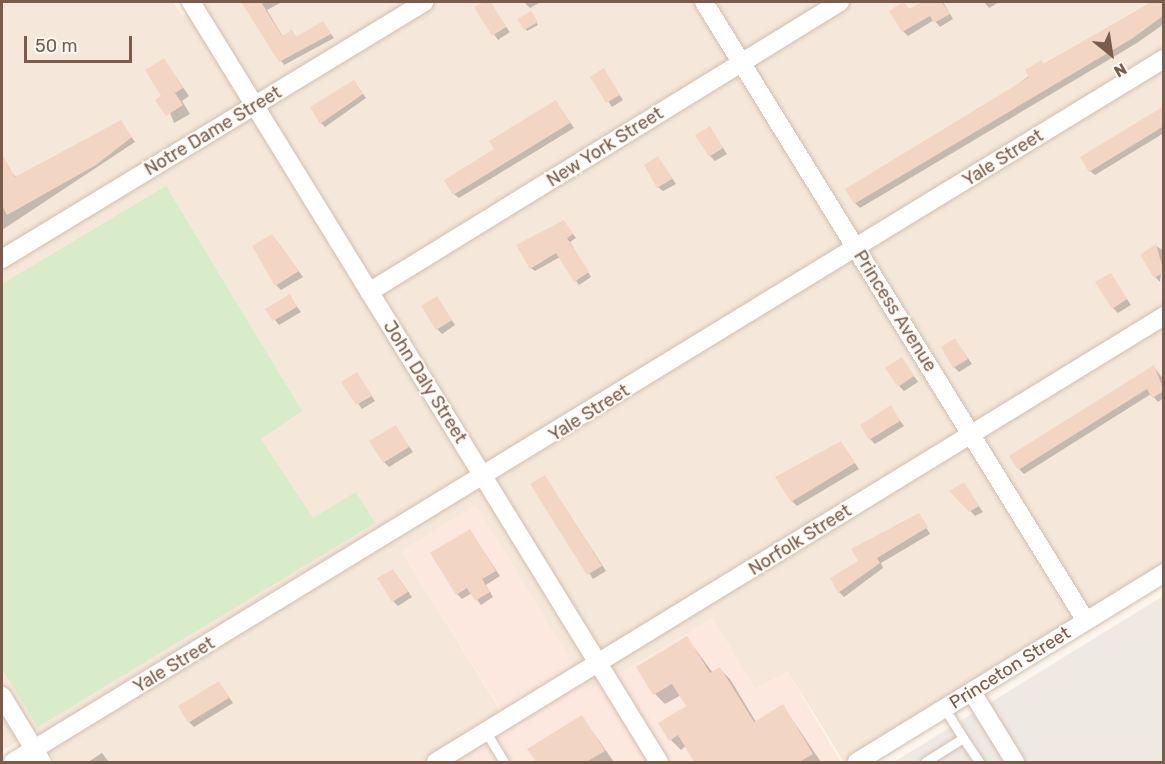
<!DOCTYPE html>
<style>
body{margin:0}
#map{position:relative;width:1165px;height:764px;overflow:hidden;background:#fdf6ec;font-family:Rubik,sans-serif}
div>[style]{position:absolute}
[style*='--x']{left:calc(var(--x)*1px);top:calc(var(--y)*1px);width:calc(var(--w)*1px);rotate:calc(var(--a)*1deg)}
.residential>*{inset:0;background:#f5e8da}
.commercial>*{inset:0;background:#fde8e0}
.industrial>*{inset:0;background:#efe9e4}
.green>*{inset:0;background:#d8ecc9}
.shadow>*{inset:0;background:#0003}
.building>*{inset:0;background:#f3d5c3}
.roads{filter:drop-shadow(0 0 2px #d1beb0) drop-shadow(0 0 2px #d1beb0)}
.lane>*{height:9px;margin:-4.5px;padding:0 4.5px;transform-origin:4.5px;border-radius:4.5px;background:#fff}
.street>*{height:18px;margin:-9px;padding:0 9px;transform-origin:9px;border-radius:9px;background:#fff}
span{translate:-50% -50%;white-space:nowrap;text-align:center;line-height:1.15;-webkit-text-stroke:4.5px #fffaf3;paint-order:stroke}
.street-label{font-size:18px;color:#7a5c4d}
.frame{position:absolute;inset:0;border:3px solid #7a5c4d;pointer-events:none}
.north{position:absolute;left:1081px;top:24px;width:60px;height:60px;-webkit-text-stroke:4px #fffaf3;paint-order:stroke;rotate:150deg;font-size:16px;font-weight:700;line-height:24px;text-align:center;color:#7a5c4d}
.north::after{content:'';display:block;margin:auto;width:21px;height:27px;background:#7a5c4d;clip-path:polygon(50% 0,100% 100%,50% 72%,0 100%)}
.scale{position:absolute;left:24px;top:36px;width:108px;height:27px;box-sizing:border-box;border:3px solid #7a5c4d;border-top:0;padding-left:8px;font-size:18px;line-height:21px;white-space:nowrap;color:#7a5c4d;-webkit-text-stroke:4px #fffaf3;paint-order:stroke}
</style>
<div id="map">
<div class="residential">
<i style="clip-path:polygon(2px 2px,173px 2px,183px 16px,207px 2px,1163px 2px,1163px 567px,844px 762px,788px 672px,755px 689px,712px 619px,590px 691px,401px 551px,501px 711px,462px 733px,479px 762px,56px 762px,37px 730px,2px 751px)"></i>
</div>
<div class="commercial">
<i style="clip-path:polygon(476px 505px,590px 691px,712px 619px,755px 689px,788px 672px,841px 762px,479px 762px,462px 733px,501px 710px,401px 551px)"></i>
</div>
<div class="industrial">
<i style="clip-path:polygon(1163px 596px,1163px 762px,894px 762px)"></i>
</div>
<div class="green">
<i style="clip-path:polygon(166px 186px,302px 411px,261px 439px,313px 518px,356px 492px,375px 523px,38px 727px,2px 669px,2px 284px)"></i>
</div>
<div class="shadow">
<i style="clip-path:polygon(243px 2px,282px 2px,267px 10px,283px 37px,292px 32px,297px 38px,323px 23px,334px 38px,284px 65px)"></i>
<i style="clip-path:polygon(487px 2px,510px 32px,498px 40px,476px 8px)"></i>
<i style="clip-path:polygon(524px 2px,541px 2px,530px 8px)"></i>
<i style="clip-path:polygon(925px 2px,943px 2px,953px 19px,940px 27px,934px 20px,908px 36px,903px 31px,904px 3px,910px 10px)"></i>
<i style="clip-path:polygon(984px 2px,999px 2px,989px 8px)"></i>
<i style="clip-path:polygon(1152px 2px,1164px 2px,1164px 24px,1137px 43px,860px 208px,855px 203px,1044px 65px)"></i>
<i style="clip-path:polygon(532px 15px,538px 25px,527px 31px,519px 20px)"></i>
<i style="clip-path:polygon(164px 60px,189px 96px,182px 101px,190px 114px,174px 123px,164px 97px)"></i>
<i style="clip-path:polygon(603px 70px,623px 100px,612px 107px,592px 77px)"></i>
<i style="clip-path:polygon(354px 81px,366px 98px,325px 127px,321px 123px)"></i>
<i style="clip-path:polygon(556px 102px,574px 128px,459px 198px,454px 194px,496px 150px)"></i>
<i style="clip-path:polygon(1164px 107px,1164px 133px,1095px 175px,1090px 171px)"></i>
<i style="clip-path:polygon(121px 122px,135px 142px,2px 230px,2px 187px,6px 184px,2px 162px,17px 178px)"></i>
<i style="clip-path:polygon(710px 128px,727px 154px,715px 161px,710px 156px)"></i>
<i style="clip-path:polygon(658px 158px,676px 184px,663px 191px,658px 187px)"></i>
<i style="clip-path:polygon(564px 222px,576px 238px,570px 242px,591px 277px,579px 285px,560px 257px,535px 271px,531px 268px)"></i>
<i style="clip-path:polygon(277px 241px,303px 277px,281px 290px,276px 285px)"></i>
<i style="clip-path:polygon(1156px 246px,1164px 251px,1160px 282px,1155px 277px)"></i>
<i style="clip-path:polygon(1110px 274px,1131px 305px,1118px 313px,1113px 308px)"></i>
<i style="clip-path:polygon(289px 296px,301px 312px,279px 325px,267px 310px)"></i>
<i style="clip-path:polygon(437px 298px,455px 325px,442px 334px,437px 329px)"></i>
<i style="clip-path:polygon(955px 340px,972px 364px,959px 372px,954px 367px)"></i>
<i style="clip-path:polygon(902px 359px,918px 382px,904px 391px,899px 386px)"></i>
<i style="clip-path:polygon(1154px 367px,1164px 380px,1164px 398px,1158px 402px,1151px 394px,1024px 474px,1019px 469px,1011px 456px)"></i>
<i style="clip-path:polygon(357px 374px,375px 401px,362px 409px,343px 382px)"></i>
<i style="clip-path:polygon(890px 407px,904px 426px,875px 444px,870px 439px)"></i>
<i style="clip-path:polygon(395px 427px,413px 452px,389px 467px,384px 462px)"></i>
<i style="clip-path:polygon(841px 443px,859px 469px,797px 506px,792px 501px)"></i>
<i style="clip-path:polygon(545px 477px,606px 571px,593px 579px,532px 485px)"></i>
<i style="clip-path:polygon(963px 484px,983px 512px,975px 516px,952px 491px)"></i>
<i style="clip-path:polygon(919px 515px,930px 534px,881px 563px,883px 568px,844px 597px,839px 592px,860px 562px)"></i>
<i style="clip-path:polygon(470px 531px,500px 576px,486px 585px,493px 597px,481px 605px,472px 593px,462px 599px,457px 594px)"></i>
<i style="clip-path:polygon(393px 570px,412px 597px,398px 606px,393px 601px)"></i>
<i style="clip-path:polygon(687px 638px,713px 673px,720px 669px,730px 679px,756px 722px,783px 706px,821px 762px,696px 762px,686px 746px,681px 750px,671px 740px,688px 706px,681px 695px,665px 704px,655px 694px)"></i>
<i style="clip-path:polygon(219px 683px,233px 703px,194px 727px,189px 722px)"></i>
<i style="clip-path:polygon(582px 717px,614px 762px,538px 762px,529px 749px)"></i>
<i style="clip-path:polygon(102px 753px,109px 762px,88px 762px)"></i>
</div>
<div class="building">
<i style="clip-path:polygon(241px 2px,261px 2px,282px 36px,292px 30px,296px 37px,323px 21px,331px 34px,279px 62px)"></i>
<i style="clip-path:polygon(484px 2px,491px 2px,506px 27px,492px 36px,474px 7px)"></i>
<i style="clip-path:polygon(904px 2px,909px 9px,922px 2px,942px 2px,950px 14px,934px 23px,930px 16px,902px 32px,889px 11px)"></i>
<i style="clip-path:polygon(1152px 2px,1164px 2px,1164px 15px,1133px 38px,854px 204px,845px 189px,1029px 77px,1025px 70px,1041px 60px,1043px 64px)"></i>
<i style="clip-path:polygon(531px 11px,538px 22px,524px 30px,517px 19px)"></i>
<i style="clip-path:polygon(164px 58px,183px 88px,175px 93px,183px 105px,166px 116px,155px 100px,161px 96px,145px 70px)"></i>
<i style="clip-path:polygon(604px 68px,620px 95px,606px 103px,590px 77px)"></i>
<i style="clip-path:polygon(354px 80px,363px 94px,320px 124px,310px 107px)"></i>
<i style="clip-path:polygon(556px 100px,570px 123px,453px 195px,444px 180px,494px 149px,489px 141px)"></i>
<i style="clip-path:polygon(1164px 106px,1164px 126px,1089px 172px,1080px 157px)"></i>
<i style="clip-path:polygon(121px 120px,132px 137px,96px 165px,7px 215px,2px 205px,2px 154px,15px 177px)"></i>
<i style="clip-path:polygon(710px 126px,723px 148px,709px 157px,695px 135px)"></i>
<i style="clip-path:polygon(658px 156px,672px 179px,657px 188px,644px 165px)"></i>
<i style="clip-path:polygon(564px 220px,573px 234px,567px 238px,589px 272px,574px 282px,556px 253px,530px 269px,516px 245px)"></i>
<i style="clip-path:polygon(272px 234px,299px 271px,275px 286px,252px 246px)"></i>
<i style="clip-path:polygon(1156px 244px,1164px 272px,1154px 278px,1140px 255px)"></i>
<i style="clip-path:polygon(1111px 273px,1127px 299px,1112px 309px,1095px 282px)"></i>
<i style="clip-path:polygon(290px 294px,297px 307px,273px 321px,265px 309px)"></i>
<i style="clip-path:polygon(437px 296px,452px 320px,436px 330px,421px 306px)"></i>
<i style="clip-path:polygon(955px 338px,968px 359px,953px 368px,941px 347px)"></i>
<i style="clip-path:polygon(902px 357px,914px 376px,898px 387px,885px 368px)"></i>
<i style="clip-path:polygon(1154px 365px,1164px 391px,1152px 398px,1147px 389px,1018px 470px,1009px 456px)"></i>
<i style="clip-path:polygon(357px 372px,372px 396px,356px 405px,341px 382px)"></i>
<i style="clip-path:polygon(891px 405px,900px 421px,869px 440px,860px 425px)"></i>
<i style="clip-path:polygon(396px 425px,409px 447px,383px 463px,369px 441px)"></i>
<i style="clip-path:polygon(841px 441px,855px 463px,791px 502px,775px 477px)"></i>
<i style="clip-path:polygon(545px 475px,602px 566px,587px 575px,530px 484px)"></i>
<i style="clip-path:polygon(964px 482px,979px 506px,969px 512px,949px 491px)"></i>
<i style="clip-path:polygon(919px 513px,928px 527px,877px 558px,880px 563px,838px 593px,830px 578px,858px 561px,851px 549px)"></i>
<i style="clip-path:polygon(470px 529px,496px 571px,482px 579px,490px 592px,475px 601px,467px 588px,456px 595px,430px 553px)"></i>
<i style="clip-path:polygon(393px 569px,408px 592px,392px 602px,377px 578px)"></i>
<i style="clip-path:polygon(687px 636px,710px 673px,720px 667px,754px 722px,783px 704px,813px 754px,799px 762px,694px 762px,678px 735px,669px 741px,658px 723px,686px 706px,672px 684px,653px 695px,636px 667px)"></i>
<i style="clip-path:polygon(219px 681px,229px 698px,188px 723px,178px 706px)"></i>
<i style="clip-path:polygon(582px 715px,605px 751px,586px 762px,536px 762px,527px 749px)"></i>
</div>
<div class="roads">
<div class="lane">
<i style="--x:486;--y:732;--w:35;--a:59"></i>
<i style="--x:963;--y:738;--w:29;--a:56"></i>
<i style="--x:925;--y:762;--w:45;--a:-32.3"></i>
<i style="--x:963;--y:738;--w:34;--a:-122"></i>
</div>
<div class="street">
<i style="--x:191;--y:2;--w:893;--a:58.38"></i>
<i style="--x:704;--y:2;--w:727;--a:58.32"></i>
<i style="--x:2;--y:259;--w:494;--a:-31.3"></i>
<i style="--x:369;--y:292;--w:553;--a:-31.62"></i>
<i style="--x:972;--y:692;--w:82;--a:58.4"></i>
<i style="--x:2;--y:696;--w:77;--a:58.8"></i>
<i style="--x:13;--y:762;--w:1349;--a:-31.42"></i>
<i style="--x:436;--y:762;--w:854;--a:-31.49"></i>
<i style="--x:857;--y:762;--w:361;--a:-31.6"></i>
</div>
</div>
<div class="street-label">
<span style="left:213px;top:131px;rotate:-31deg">Notre Dame Street</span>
<span style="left:605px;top:147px;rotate:-32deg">New York Street</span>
<span style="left:1003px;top:158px;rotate:-32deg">Yale Street</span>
<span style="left:895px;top:311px;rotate:58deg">Princess Avenue</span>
<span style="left:425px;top:382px;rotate:58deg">John Daly Street</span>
<span style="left:589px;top:413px;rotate:-32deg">Yale Street</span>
<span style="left:800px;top:540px;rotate:-32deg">Norfolk Street</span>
<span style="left:174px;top:665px;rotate:-31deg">Yale Street</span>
<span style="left:1010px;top:668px;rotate:-32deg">Princeton Street</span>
</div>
<div class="frame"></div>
<div class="north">N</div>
<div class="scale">50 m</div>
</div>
